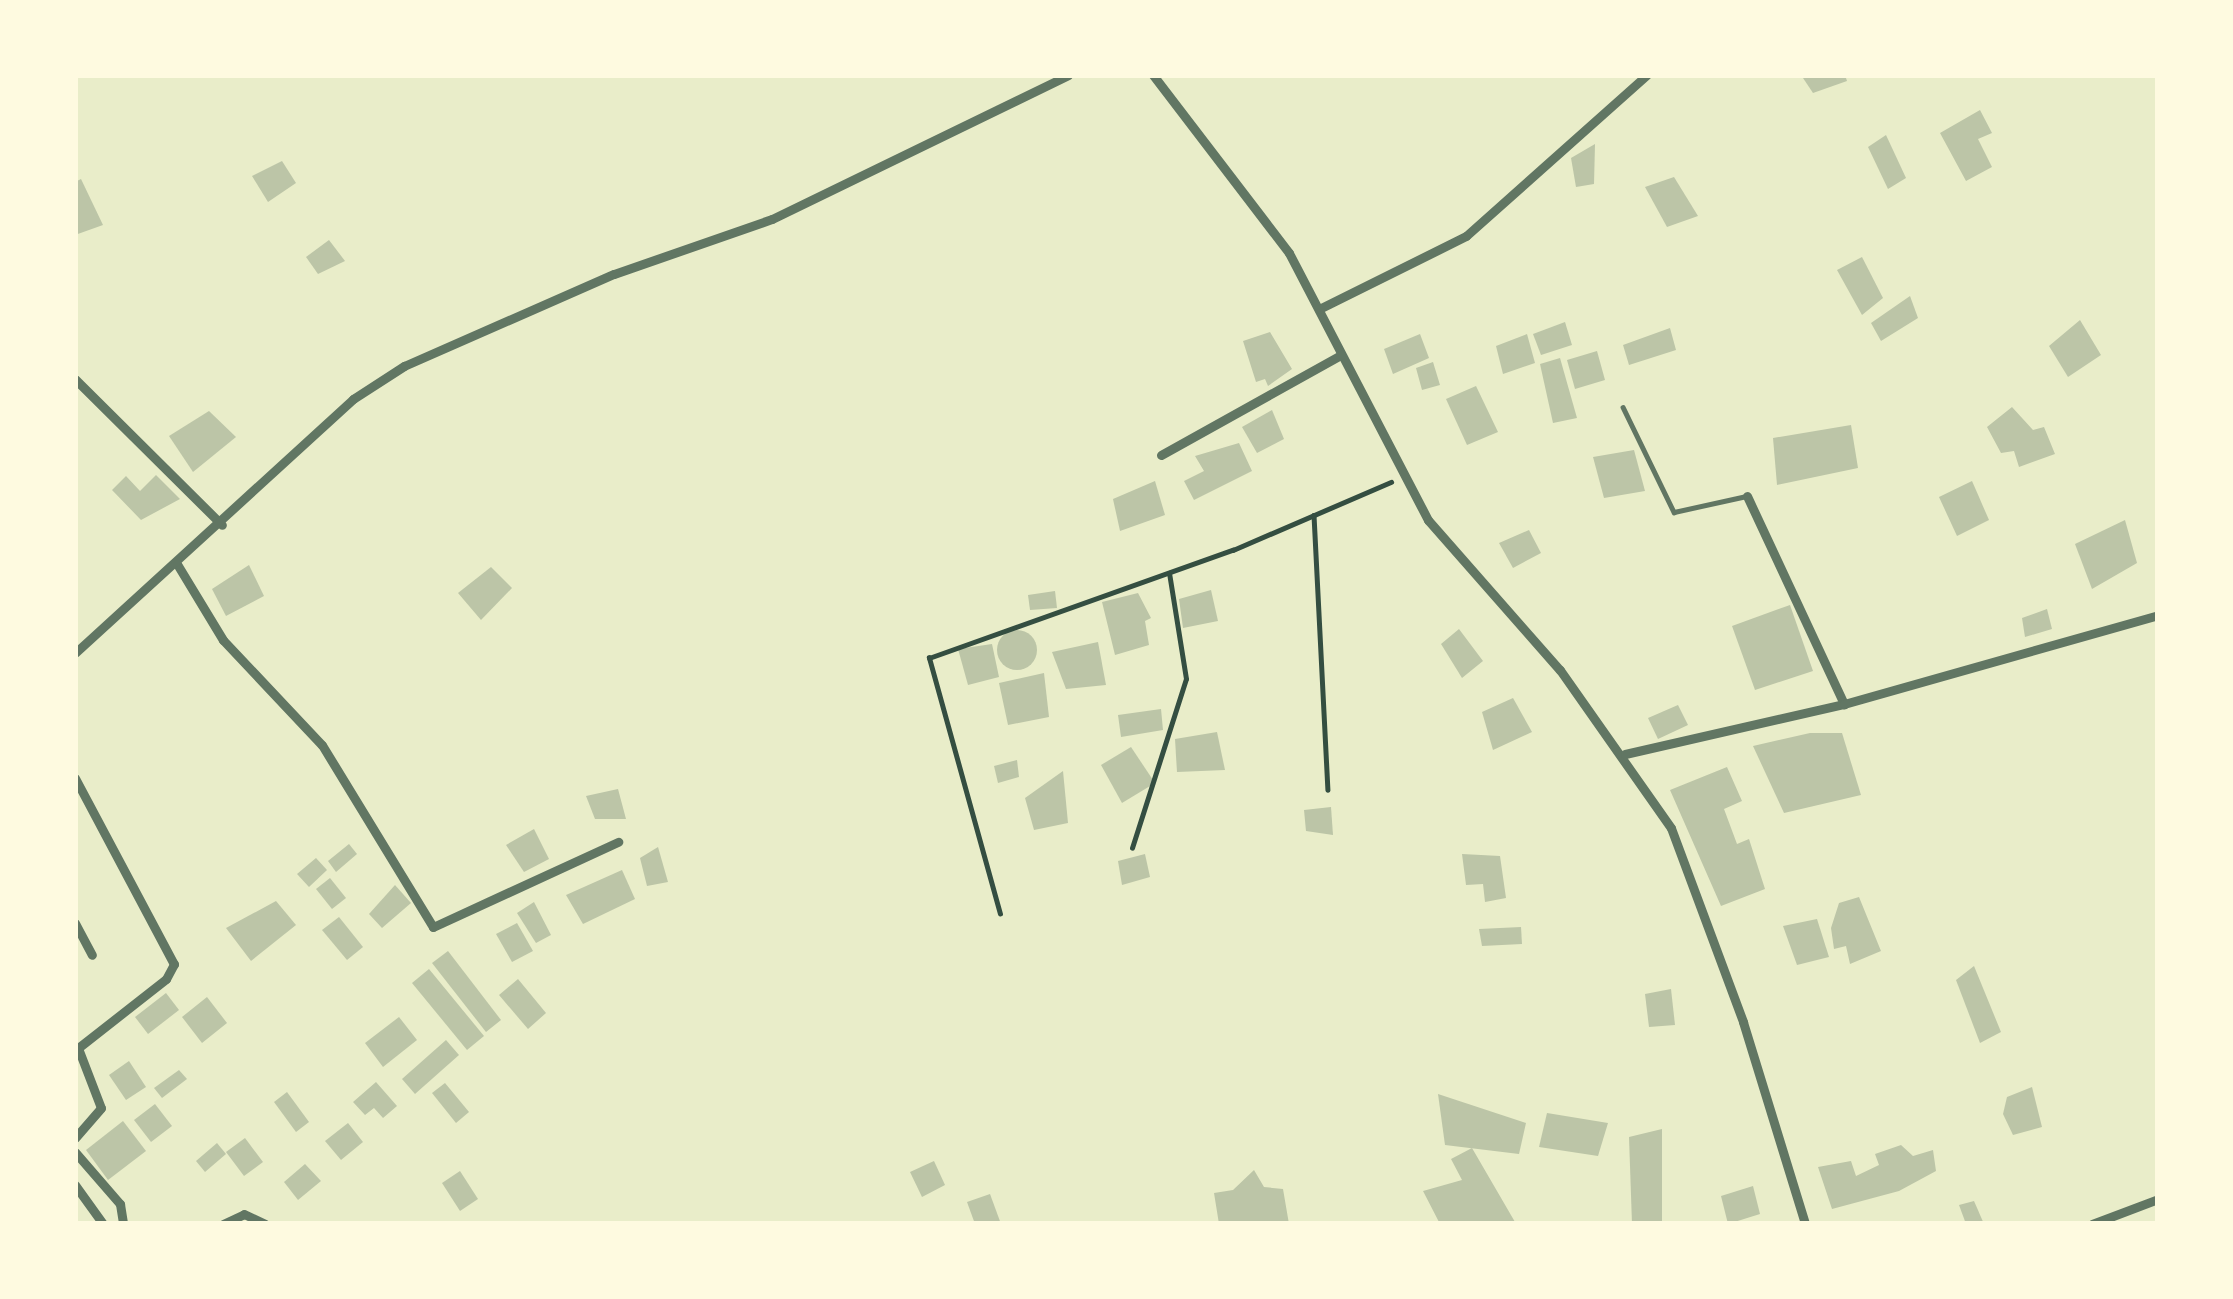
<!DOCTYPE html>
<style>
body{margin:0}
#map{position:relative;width:2233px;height:1299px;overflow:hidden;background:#e9edc9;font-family:Raleway,sans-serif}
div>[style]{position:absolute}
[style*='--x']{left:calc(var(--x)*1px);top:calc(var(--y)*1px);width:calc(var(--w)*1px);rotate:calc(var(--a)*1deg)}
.building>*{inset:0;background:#bcc5a7}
.round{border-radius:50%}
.path>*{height:4.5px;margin:-2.25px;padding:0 2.25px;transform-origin:2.25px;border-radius:2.25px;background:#344e41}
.service>*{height:4.5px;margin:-2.25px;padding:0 2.25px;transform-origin:2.25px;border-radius:2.25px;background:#617663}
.minor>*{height:9px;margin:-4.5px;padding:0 4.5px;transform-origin:4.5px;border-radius:4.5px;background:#617663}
span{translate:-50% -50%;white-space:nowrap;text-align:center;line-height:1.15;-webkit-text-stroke:12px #fefae0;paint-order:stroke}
.frame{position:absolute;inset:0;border:78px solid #fefae0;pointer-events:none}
</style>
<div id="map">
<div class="building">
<i style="clip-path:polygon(1801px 75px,1845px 75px,1847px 81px,1813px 93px)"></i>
<i style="clip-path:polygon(1980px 110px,1992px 133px,1978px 139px,1992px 167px,1966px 181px,1940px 133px)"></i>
<i style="clip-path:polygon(1886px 135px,1906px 178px,1888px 189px,1868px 147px)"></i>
<i style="clip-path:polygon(1595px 144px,1594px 184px,1576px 187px,1571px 158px)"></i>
<i style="clip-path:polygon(282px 161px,296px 183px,268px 202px,252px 176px)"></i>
<i style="clip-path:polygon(1674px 177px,1698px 216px,1667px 227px,1645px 187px)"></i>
<i style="clip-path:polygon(81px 179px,103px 225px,75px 235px,75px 182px)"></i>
<i style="clip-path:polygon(329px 240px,345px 261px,318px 274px,306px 257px)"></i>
<i style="clip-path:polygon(1862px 257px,1883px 298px,1862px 315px,1837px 270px)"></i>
<i style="clip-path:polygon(1910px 296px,1918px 318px,1881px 341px,1871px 323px)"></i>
<i style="clip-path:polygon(2080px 320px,2101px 355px,2068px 377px,2049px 346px)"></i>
<i style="clip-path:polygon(1565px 322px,1572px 345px,1541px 355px,1533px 334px)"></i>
<i style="clip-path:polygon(1670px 328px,1676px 350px,1629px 365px,1623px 345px)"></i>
<i style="clip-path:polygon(1270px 332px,1292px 369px,1268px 386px,1265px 379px,1256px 382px,1243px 341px)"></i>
<i style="clip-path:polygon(1420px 334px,1429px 358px,1393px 374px,1384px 349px)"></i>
<i style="clip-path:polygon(1527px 334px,1535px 363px,1503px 374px,1496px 346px)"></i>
<i style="clip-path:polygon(1597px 351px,1605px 380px,1575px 389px,1567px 360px)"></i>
<i style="clip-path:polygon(1560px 358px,1577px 418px,1553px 423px,1540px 364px)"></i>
<i style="clip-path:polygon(1433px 362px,1440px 385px,1422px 390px,1416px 368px)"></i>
<i style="clip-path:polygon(1476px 386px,1498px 432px,1467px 445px,1446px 399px)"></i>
<i style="clip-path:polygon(2012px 407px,2033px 430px,2044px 427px,2055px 454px,2019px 467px,2014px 451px,2001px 453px,1987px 427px)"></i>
<i style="clip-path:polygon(1272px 410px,1284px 439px,1257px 453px,1242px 427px)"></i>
<i style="clip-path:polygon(209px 411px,236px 437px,193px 472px,169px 436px)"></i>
<i style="clip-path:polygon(1851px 425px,1858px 468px,1777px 485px,1773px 438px)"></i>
<i style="clip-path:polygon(1239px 443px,1252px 471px,1194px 500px,1184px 481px,1204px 471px,1195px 456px)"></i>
<i style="clip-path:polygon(1634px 450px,1645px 491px,1604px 498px,1593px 457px)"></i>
<i style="clip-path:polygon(156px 475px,180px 499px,141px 520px,112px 490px,126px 476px,140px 491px)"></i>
<i style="clip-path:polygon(1155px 481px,1165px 515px,1120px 531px,1113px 499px)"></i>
<i style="clip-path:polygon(1972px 481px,1989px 520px,1957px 536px,1939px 497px)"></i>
<i style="clip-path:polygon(2125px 520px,2137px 563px,2092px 589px,2075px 544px)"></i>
<i style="clip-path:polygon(1529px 530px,1541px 553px,1513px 568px,1499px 543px)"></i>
<i style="clip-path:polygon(249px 565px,264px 596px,226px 616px,212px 589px)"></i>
<i style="clip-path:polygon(491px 567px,512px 588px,481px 620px,458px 593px)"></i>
<i style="clip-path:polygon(1211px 590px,1218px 621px,1183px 628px,1179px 599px)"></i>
<i style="clip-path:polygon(1055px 591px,1057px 608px,1030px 610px,1028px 595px)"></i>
<i style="clip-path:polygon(1138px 593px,1151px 618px,1145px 621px,1149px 645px,1115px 655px,1102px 602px)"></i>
<i style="clip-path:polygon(1790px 605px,1813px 671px,1755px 690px,1732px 626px)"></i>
<i style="clip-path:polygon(2047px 609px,2052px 629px,2025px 637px,2022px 618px)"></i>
<i style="clip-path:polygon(1459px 629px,1483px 661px,1462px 678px,1441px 644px)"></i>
<i class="round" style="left:997px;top:630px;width:40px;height:40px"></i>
<i style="clip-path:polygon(1098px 642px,1106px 685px,1066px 689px,1052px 652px)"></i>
<i style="clip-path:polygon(992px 644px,999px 677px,968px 685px,958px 649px)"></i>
<i style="clip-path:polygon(1044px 673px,1049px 717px,1008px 725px,999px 683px)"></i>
<i style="clip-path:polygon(1513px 698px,1532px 732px,1493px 750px,1482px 712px)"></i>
<i style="clip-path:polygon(1678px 705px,1688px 725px,1658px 739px,1648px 718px)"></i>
<i style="clip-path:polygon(1161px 709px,1163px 730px,1121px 737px,1118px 715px)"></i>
<i style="clip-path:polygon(1217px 732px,1225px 770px,1177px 772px,1175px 739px)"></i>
<i style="clip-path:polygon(1810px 733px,1842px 733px,1861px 795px,1784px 813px,1753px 746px)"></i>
<i style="clip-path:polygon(1131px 747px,1155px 783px,1122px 803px,1101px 765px)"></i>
<i style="clip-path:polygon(1017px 760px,1019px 777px,998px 783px,994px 766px)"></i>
<i style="clip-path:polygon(1727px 767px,1742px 801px,1724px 809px,1737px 844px,1749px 839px,1765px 889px,1721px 906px,1670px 790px)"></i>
<i style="clip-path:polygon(1063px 771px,1068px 823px,1034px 830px,1025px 798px)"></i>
<i style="clip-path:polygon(618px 789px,626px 819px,595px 819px,586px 796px)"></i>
<i style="clip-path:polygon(1331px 807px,1333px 835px,1306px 831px,1304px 810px)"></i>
<i style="clip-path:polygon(534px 829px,549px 859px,524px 872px,506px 845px)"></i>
<i style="clip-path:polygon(349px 844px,357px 854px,336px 872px,328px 861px)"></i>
<i style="clip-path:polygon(658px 847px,668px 882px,647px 886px,640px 858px)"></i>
<i style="clip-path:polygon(1145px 854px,1150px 877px,1122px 885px,1118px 861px)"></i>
<i style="clip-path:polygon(1462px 854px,1500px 856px,1506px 898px,1485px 902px,1483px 884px,1466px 885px)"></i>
<i style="clip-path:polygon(316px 858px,327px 870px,309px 887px,297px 874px)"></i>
<i style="clip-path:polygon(622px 870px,635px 899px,583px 924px,566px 895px)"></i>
<i style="clip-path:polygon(330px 878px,346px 898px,332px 909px,316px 889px)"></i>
<i style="clip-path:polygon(395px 885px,411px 903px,382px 928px,369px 914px)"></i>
<i style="clip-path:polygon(1859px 897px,1881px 951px,1850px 964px,1846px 946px,1834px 949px,1831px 928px,1839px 903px)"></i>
<i style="clip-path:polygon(276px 901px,296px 925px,251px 961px,226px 928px)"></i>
<i style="clip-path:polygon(534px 902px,551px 935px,536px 943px,517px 913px)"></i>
<i style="clip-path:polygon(339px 917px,363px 947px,347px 960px,322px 930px)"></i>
<i style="clip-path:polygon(1817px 919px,1829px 957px,1797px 965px,1783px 926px)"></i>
<i style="clip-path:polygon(517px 923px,533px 951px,512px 962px,496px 934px)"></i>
<i style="clip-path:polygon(1521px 927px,1522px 944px,1482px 946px,1479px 929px)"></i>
<i style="clip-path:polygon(448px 951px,501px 1020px,486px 1032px,432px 963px)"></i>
<i style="clip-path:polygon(1974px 966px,2001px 1032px,1980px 1043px,1956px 980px)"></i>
<i style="clip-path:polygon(429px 969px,484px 1036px,467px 1050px,412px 983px)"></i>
<i style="clip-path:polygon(518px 979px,546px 1013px,528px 1029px,499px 995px)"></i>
<i style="clip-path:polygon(1671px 989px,1675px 1025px,1649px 1027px,1645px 994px)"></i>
<i style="clip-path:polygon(166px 993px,179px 1010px,148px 1034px,135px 1017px)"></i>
<i style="clip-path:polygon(207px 997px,227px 1023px,202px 1043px,182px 1017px)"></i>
<i style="clip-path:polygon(399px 1017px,417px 1040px,383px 1067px,365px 1043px)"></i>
<i style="clip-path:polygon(446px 1040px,459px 1055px,415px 1094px,402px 1079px)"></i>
<i style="clip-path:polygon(129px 1061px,146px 1087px,126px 1100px,109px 1075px)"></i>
<i style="clip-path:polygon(179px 1070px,187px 1079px,162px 1098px,154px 1088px)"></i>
<i style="clip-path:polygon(376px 1082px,397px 1106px,383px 1118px,374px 1108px,365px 1115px,353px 1102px)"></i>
<i style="clip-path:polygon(445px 1083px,469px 1112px,456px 1123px,432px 1093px)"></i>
<i style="clip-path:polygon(2032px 1087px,2042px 1127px,2013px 1135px,2003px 1114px,2007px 1097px)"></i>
<i style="clip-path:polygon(287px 1092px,309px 1122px,296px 1132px,274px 1102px)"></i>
<i style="clip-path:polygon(1438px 1094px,1526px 1123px,1519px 1154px,1445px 1145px)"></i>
<i style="clip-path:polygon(155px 1104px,172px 1126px,151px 1142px,134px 1120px)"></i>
<i style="clip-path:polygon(1547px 1113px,1608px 1123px,1598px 1156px,1539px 1147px)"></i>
<i style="clip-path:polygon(123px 1121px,146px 1151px,108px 1180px,86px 1150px)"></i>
<i style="clip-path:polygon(348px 1123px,363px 1142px,341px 1160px,325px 1141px)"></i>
<i style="clip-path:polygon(1662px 1129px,1662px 1224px,1632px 1224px,1629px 1137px)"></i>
<i style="clip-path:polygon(245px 1138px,263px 1162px,244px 1176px,226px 1152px)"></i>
<i style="clip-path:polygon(217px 1143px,226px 1154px,205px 1172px,196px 1161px)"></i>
<i style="clip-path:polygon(1901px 1145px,1913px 1156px,1933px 1150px,1936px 1171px,1899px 1191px,1832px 1209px,1818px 1167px,1851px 1161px,1856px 1176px,1879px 1165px,1875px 1154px)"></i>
<i style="clip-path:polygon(1472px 1148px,1515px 1222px,1440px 1224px,1423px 1191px,1462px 1180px,1451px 1159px)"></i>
<i style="clip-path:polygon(934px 1161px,945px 1185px,922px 1197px,910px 1172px)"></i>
<i style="clip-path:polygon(305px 1164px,321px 1181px,298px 1200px,284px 1182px)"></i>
<i style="clip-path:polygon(1254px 1170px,1264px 1187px,1283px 1189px,1289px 1224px,1219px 1224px,1214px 1193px,1233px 1190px)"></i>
<i style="clip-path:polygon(460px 1171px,478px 1199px,460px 1211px,442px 1183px)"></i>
<i style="clip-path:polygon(1753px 1186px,1760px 1214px,1728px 1224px,1721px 1196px)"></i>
<i style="clip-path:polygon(990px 1194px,1001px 1224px,975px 1224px,967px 1202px)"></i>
<i style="clip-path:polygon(1974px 1201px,1984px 1224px,1966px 1224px,1959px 1205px)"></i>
</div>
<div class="path">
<i style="--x:1314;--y:515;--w:275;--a:87.1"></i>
<i style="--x:1132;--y:848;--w:177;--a:-72.3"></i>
<i style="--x:1186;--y:679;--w:107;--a:-99.1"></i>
<i style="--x:1000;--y:914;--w:266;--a:-105.5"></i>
<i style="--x:929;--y:658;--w:323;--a:-19.6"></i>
<i style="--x:1233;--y:550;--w:172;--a:-23.3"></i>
</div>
<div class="service">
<i style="--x:1623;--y:407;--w:117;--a:64.1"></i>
<i style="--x:1674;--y:512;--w:75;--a:-12.4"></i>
</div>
<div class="minor">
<i style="--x:1153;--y:75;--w:224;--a:52.6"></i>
<i style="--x:1289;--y:253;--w:301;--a:62.5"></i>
<i style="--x:1428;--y:520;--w:200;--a:48.7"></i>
<i style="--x:1560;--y:670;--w:193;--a:54.9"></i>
<i style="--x:1671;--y:828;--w:207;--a:69.6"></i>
<i style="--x:1743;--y:1022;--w:211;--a:72.9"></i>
<i style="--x:1319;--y:309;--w:164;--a:-26.4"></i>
<i style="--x:1466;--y:236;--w:242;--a:-41.7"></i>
<i style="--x:75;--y:379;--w:207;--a:44.8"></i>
<i style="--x:1161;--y:455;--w:206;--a:-29.1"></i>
<i style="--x:1747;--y:496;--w:230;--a:65"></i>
<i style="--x:177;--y:564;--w:89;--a:58.8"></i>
<i style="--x:223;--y:640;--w:144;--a:46.7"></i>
<i style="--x:322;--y:745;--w:213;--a:58.6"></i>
<i style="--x:433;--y:927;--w:204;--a:-24.7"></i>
<i style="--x:75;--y:653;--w:377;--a:-42.4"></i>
<i style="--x:353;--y:399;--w:61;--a:-32.9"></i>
<i style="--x:404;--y:366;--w:229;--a:-23.7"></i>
<i style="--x:614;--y:274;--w:167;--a:-19.2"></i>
<i style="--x:772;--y:219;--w:329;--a:-25.9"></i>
<i style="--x:1625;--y:754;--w:225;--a:-12.9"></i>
<i style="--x:1844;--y:704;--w:326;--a:-15.8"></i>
<i style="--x:75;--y:778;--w:211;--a:62"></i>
<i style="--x:174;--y:964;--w:17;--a:118"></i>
<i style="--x:166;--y:979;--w:112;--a:141.9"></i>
<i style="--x:78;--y:1048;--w:64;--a:69"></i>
<i style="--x:101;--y:1108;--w:40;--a:131"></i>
<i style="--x:75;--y:923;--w:36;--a:62"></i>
<i style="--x:75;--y:1152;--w:69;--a:49.1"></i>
<i style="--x:120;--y:1204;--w:20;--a:81"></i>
<i style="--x:75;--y:1185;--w:48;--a:54.3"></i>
<i style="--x:223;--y:1224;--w:23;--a:-25"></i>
<i style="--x:244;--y:1214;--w:23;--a:25"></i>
<i style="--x:2092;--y:1224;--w:71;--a:-20.7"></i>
</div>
<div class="frame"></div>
</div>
